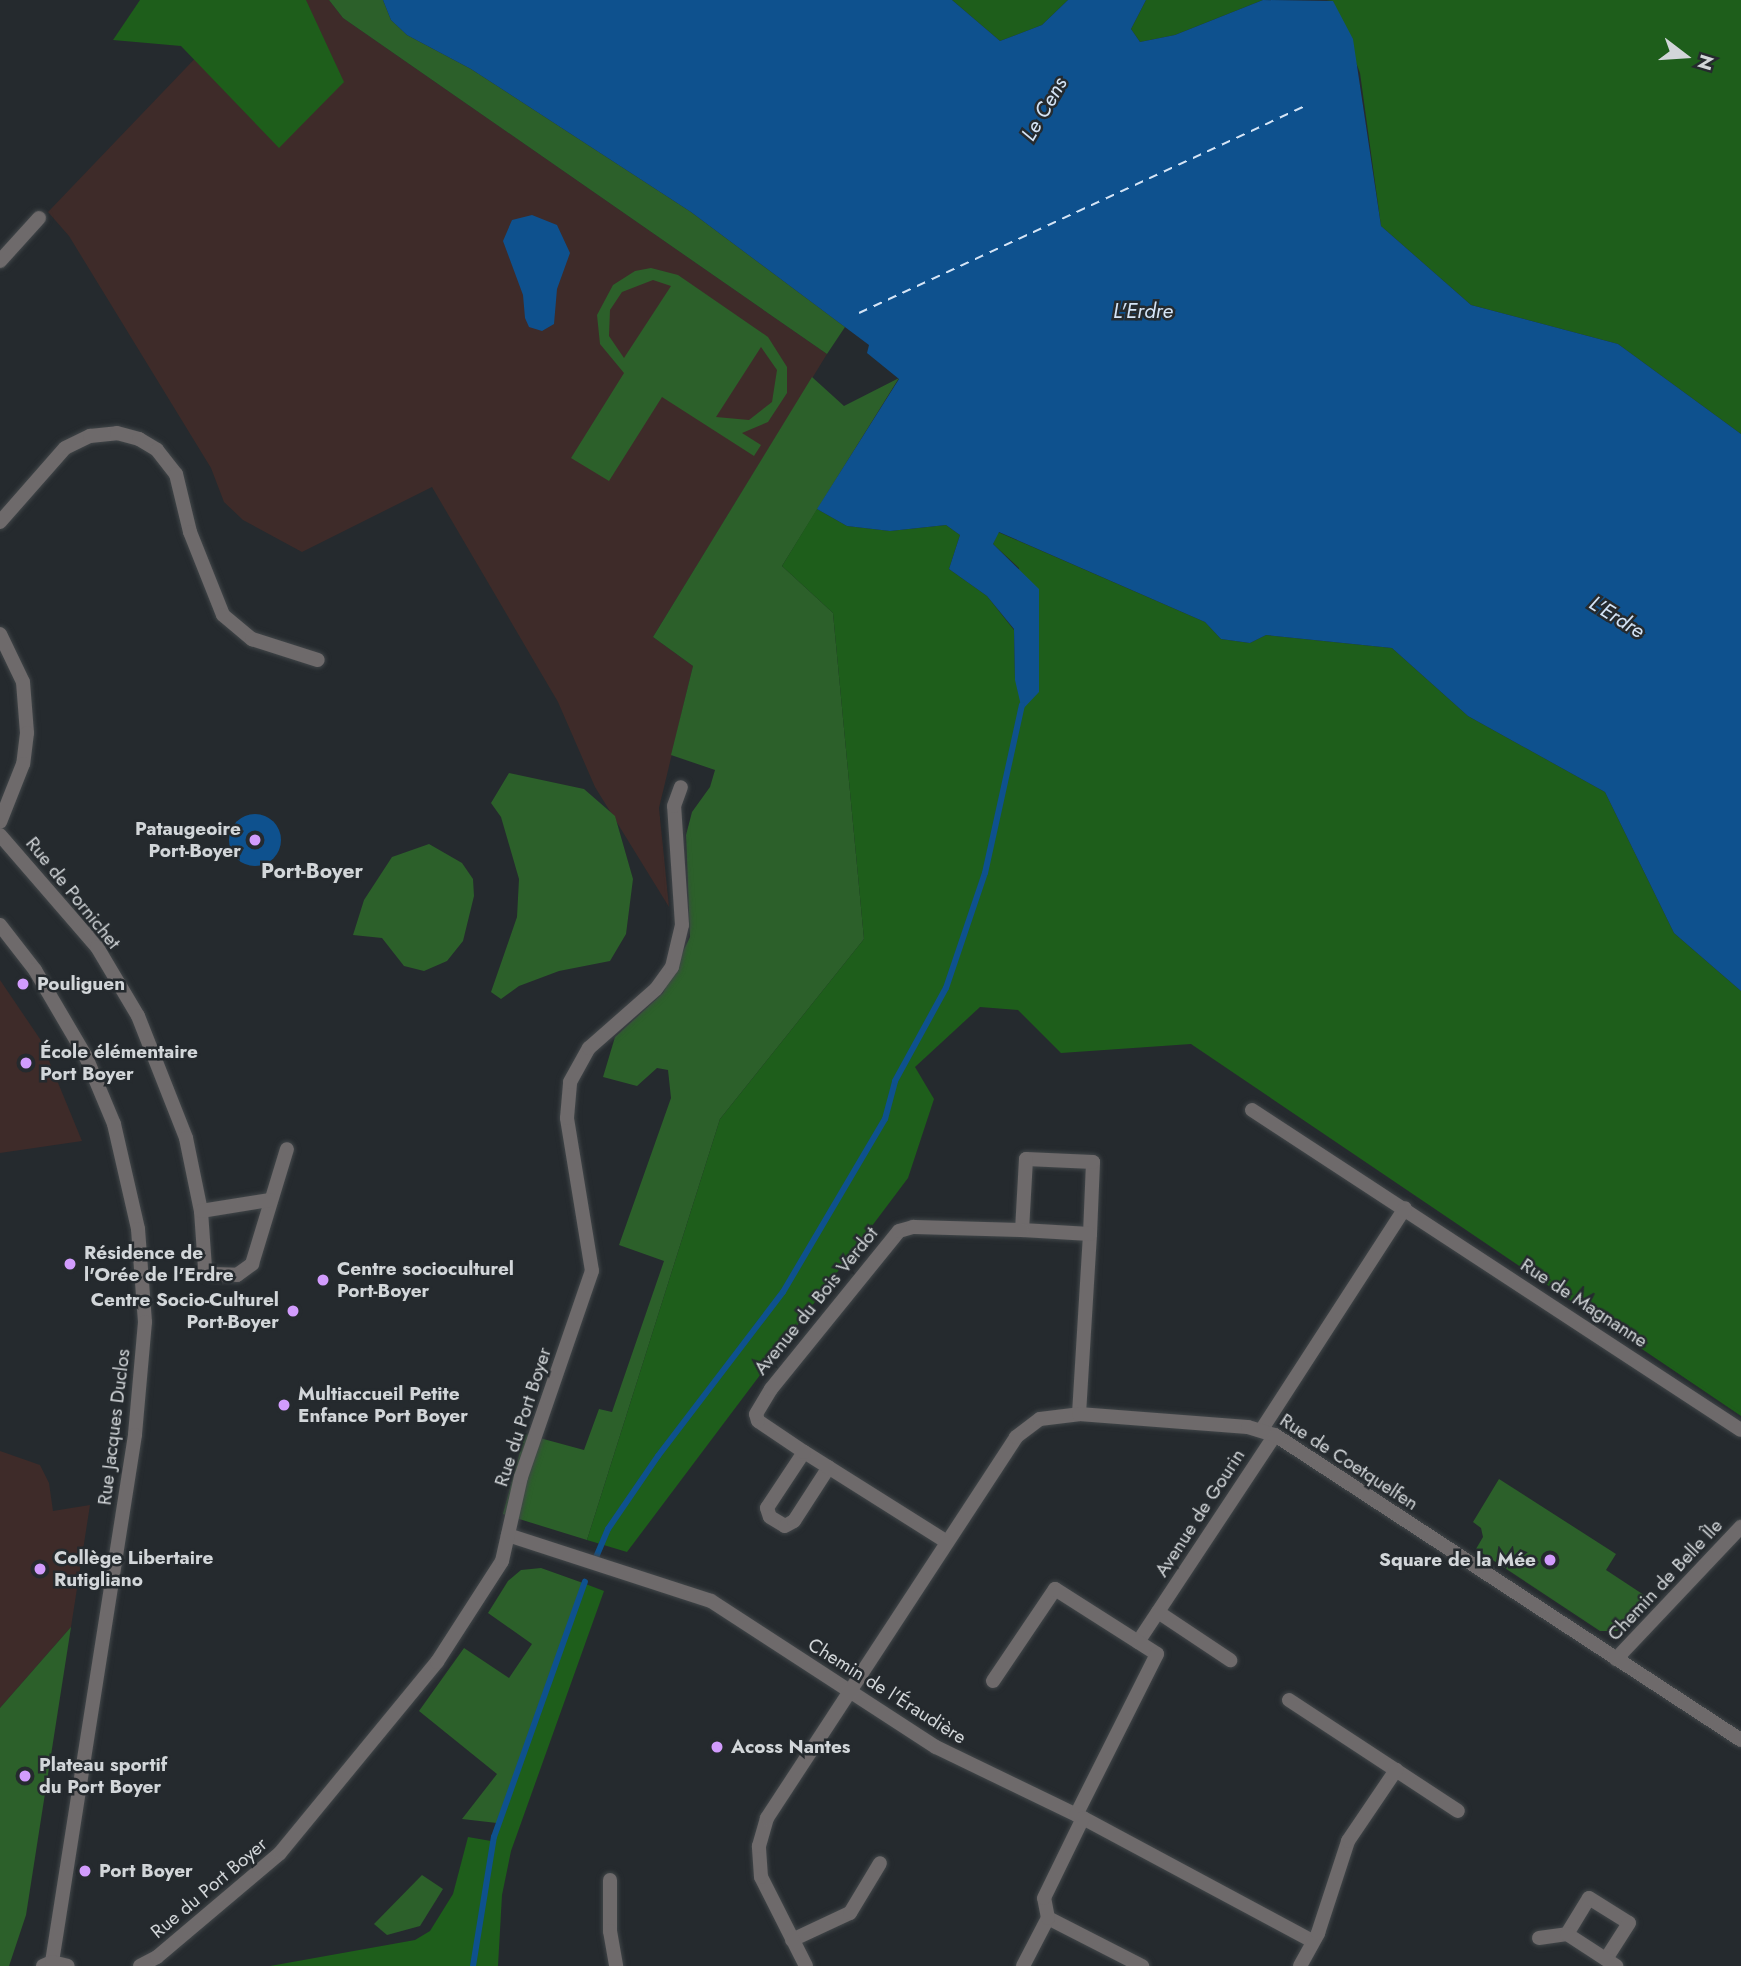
<!DOCTYPE html>
<meta charset="utf-8">
<style>
body{margin:0}
#map{position:relative;width:1741px;height:1966px;overflow:hidden;background:#252a2e;font-family:Jost,sans-serif}
div>[style]{position:absolute}
[style*='--x']{left:calc(var(--x)*1px);top:calc(var(--y)*1px);width:calc(var(--w)*1px);rotate:calc(var(--a)*1deg)}
.education>*{inset:0;background:#3e2b29}
.green>*{inset:0;background:#2c602a}
.forest>*{inset:0;background:#1e5e1b}
.water>*{inset:0;background:#0e518e}
.round{border-radius:50%}
.stream>*{height:6px;margin:-3px;padding:0 3px;transform-origin:3px;border-radius:3px;background:#0e518e}
.ferry>*{height:2px;margin-top:-1px;transform-origin:0;background:repeating-linear-gradient(90deg,#d4e4f6 0 9px,transparent 0 16px)}
.roads{filter:drop-shadow(0 0 2px #414649) drop-shadow(0 0 2px #414649)}
.minor>*{height:14px;margin:-7px;padding:0 7px;transform-origin:7px;border-radius:7px;background:#6e6a6b}
.tertiary>*{height:14px;margin:-7px;padding:0 7px;transform-origin:7px;border-radius:7px;background:#6e6a6b}
.dots>*{width:19px;height:19px;translate:-50% -50%;box-sizing:border-box;border:4px solid #252a2e;border-radius:50%}
span{translate:-50% -50%;white-space:nowrap;text-align:center;line-height:1.15;-webkit-text-stroke:5px #252a2e;paint-order:stroke}
.poi-label{font-size:19px;color:#d2d6d9;font-weight:700}
.right{translate:-100% -50%;text-align:right}
.left{translate:0 -50%;text-align:left}
.street-label{font-size:19px;color:#d2d6d9}
.water-label{font-size:21px;color:#d4e4f6;font-style:italic}
.neighbourhood-label{font-size:21px;color:#d2d6d9;font-weight:700}
.north{position:absolute;left:1650px;top:21px;width:70px;height:70px;-webkit-text-stroke:5px #252a2e;paint-order:stroke;rotate:107deg;font-size:19px;font-weight:700;line-height:28px;text-align:center;color:#d2d6d9}
.north::after{content:'';display:block;margin:auto;width:24px;height:32px;background:#d2d6d9;clip-path:polygon(50% 0,100% 100%,50% 72%,0 100%)}
</style>
<div id="map">
<div class="education">
<i style="clip-path:polygon(251px 0,329px 0,343px 18px,827px 354px,653px 637px,693px 666px,659px 808px,669px 907px,595px 787px,558px 702px,432px 487px,302px 552px,243px 520px,224px 502px,211px 468px,69px 236px,48px 212px)"></i>
<i style="clip-path:polygon(0 980px,40px 1039px,82px 1141px,0 1153px)"></i>
<i style="clip-path:polygon(0 1451px,40px 1465px,49px 1483px,53px 1511px,90px 1505px,71px 1627px,0 1708px)"></i>
</div>
<div class="green">
<i style="clip-path:polygon(329px 0,383px 0,391px 20px,407px 35px,471px 69px,691px 212px,845px 327px,827px 354px,343px 18px)"></i>
<i style="clip-path:polygon(evenodd,651px 268px,678px 275px,768px 337px,787px 367px,787px 393px,768px 422px,742px 433px,761px 445px,754px 456px,662px 397px,609px 481px,571px 458px,624px 373px,600px 344px,597px 315px,613px 285px,635px 271px,651px 268px,653px 280px,671px 286px,624px 358px,609px 336px,610px 310px,622px 292px,653px 280px,651px 268px,761px 347px,777px 370px,772px 402px,749px 420px,716px 417px,761px 347px)"></i>
<i style="clip-path:polygon(812px 377px,844px 406px,899px 378px,782px 566px,833px 613px,864px 939px,720px 1119px,587px 1540px,503px 1514px,525px 1434px,584px 1450px,599px 1409px,612px 1412px,664px 1261px,619px 1245px,671px 1098px,668px 1070px,657px 1068px,637px 1086px,603px 1077px,615px 1037px,663px 993px,690px 937px,686px 835px,692px 812px,710px 787px,715px 770px,671px 755px,693px 666px,653px 637px)"></i>
<i style="clip-path:polygon(509px 773px,584px 789px,615px 816px,633px 879px,626px 934px,610px 961px,559px 971px,519px 986px,501px 999px,491px 992px,517px 917px,519px 879px,501px 817px,491px 803px)"></i>
<i style="clip-path:polygon(429px 844px,462px 863px,473px 879px,474px 896px,463px 941px,447px 961px,424px 971px,404px 966px,382px 938px,353px 935px,364px 900px,392px 857px)"></i>
<i style="clip-path:polygon(1499px 1479px,1616px 1554px,1606px 1570px,1647px 1597px,1627px 1624px,1617px 1631px,1600px 1631px,1476px 1549px,1483px 1537px,1481px 1528px,1473px 1522px)"></i>
<i style="clip-path:polygon(541px 1568px,583px 1583px,497px 1823px,462px 1819px,497px 1774px,419px 1711px,464px 1648px,509px 1678px,532px 1644px,488px 1613px,508px 1581px,521px 1570px)"></i>
<i style="clip-path:polygon(71px 1627px,26px 1915px,9px 1966px,0 1966px,0 1708px)"></i>
<i style="clip-path:polygon(422px 1875px,443px 1889px,420px 1926px,387px 1935px,374px 1924px)"></i>
</div>
<div class="forest">
<i style="clip-path:polygon(140px 0,306px 0,344px 82px,279px 148px,181px 46px,113px 40px)"></i>
<i style="clip-path:polygon(952px 0,1068px 0,1042px 25px,1000px 41px)"></i>
<i style="clip-path:polygon(1146px 0,1263px 0,1175px 35px,1140px 42px,1131px 29px)"></i>
<i style="clip-path:polygon(1326px 0,1741px 0,1741px 434px,1618px 344px,1471px 305px,1381px 226px,1360px 73px,1333px 1px)"></i>
<i style="clip-path:polygon(817px 509px,847px 526px,890px 531px,946px 525px,960px 535px,949px 569px,987px 596px,1014px 630px,1015px 680px,1019px 568px,993px 544px,998px 532px,1205px 622px,1221px 639px,1250px 643px,1266px 635px,1392px 648px,1468px 716px,1605px 792px,1674px 933px,1741px 991px,1741px 1416px,1191px 1044px,1061px 1053px,1018px 1010px,980px 1007px,915px 1067px,934px 1099px,908px 1178px,627px 1552px,587px 1540px,720px 1119px,864px 939px,833px 613px,782px 566px)"></i>
<i style="clip-path:polygon(583px 1583px,604px 1591px,511px 1851px,502px 1895px,498px 1966px,270px 1966px,415px 1940px,430px 1931px,453px 1894px,468px 1837px,491px 1841px)"></i>
</div>
<div class="water">
<i style="clip-path:polygon(383px 0,952px 0,1000px 41px,1042px 25px,1068px 0,1146px 0,1131px 29px,1140px 42px,1175px 35px,1263px 0,1333px 1px,1353px 39px,1381px 226px,1471px 305px,1618px 344px,1741px 434px,1741px 991px,1674px 933px,1605px 792px,1468px 716px,1392px 648px,1266px 635px,1250px 643px,1221px 639px,1205px 622px,999px 532px,993px 544px,1039px 589px,1039px 692px,1022px 710px,1015px 680px,1014px 629px,987px 596px,949px 569px,960px 535px,946px 525px,890px 531px,847px 526px,817px 509px,899px 379px,867px 353px,869px 345px,691px 212px,471px 69px,407px 35px,391px 20px)"></i>
<i style="clip-path:polygon(532px 215px,557px 225px,570px 253px,557px 289px,554px 324px,542px 331px,529px 327px,525px 318px,523px 295px,503px 241px,512px 220px)"></i>
<i class="round" style="left:229px;top:814px;width:52px;height:52px"></i>
</div>
<div class="stream">
<i style="--x:594;--y:1562;--w:36;--a:-67"></i>
<i style="--x:608;--y:1529;--w:88;--a:-55.6"></i>
<i style="--x:658;--y:1456;--w:206;--a:-52.7"></i>
<i style="--x:783;--y:1292;--w:201;--a:-59.5"></i>
<i style="--x:885;--y:1119;--w:39;--a:-75"></i>
<i style="--x:895;--y:1081;--w:106;--a:-61.3"></i>
<i style="--x:946;--y:988;--w:121;--a:-71.3"></i>
<i style="--x:985;--y:873;--w:172;--a:-77.6"></i>
<i style="--x:473;--y:1966;--w:131;--a:-80.8"></i>
<i style="--x:494;--y:1837;--w:271;--a:-70.4"></i>
</div>
<div class="ferry">
<i style="--x:859;--y:313;--w:494;--a:-24.9"></i>
</div>
<div class="roads">
<div class="minor">
<i style="--x:0;--y:261;--w:58;--a:-47.8"></i>
<i style="--x:0;--y:522;--w:98;--a:-48.7"></i>
<i style="--x:65;--y:448;--w:28;--a:-26"></i>
<i style="--x:90;--y:436;--w:27;--a:-6"></i>
<i style="--x:117;--y:433;--w:23;--a:15"></i>
<i style="--x:139;--y:439;--w:21;--a:31"></i>
<i style="--x:157;--y:450;--w:31;--a:52"></i>
<i style="--x:176;--y:474;--w:60;--a:76.4"></i>
<i style="--x:190;--y:532;--w:89;--a:68.3"></i>
<i style="--x:223;--y:615;--w:38;--a:40"></i>
<i style="--x:252;--y:639;--w:69;--a:17.7"></i>
<i style="--x:0;--y:634;--w:53;--a:64.4"></i>
<i style="--x:23;--y:682;--w:51;--a:85.5"></i>
<i style="--x:27;--y:733;--w:31;--a:97"></i>
<i style="--x:23;--y:764;--w:62;--a:111.6"></i>
<i style="--x:0;--y:835;--w:148;--a:49.1"></i>
<i style="--x:97;--y:947;--w:80;--a:59.3"></i>
<i style="--x:138;--y:1016;--w:131;--a:68.5"></i>
<i style="--x:186;--y:1138;--w:75;--a:78.4"></i>
<i style="--x:201;--y:1211;--w:57;--a:86"></i>
<i style="--x:205;--y:1268;--w:10;--a:37"></i>
<i style="--x:213;--y:1274;--w:24;--a:2"></i>
<i style="--x:237;--y:1275;--w:19;--a:-36"></i>
<i style="--x:252;--y:1264;--w:120;--a:-73.1"></i>
<i style="--x:1252;--y:1110;--w:584;--a:33.2"></i>
<i style="--x:201;--y:1211;--w:70;--a:-9.1"></i>
<i style="--x:1079;--y:1414;--w:180;--a:-86.5"></i>
<i style="--x:1090;--y:1234;--w:72;--a:-87.6"></i>
<i style="--x:1093;--y:1162;--w:67;--a:-177.4"></i>
<i style="--x:1026;--y:1159;--w:71;--a:93.2"></i>
<i style="--x:1022;--y:1230;--w:68;--a:3.4"></i>
<i style="--x:1262;--y:1429;--w:263;--a:-57.1"></i>
<i style="--x:804;--y:1452;--w:67;--a:123.5"></i>
<i style="--x:767;--y:1508;--w:9;--a:72"></i>
<i style="--x:770;--y:1517;--w:17;--a:31"></i>
<i style="--x:785;--y:1526;--w:10;--a:-29"></i>
<i style="--x:794;--y:1521;--w:64;--a:-57.1"></i>
<i style="--x:508;--y:1535;--w:213;--a:18"></i>
<i style="--x:711;--y:1601;--w:268;--a:33"></i>
<i style="--x:936;--y:1747;--w:163;--a:25.8"></i>
<i style="--x:1083;--y:1818;--w:260;--a:28.2"></i>
<i style="--x:947;--y:1542;--w:169;--a:-147.8"></i>
<i style="--x:804;--y:1452;--w:55;--a:-146"></i>
<i style="--x:758;--y:1421;--w:7;--a:-106"></i>
<i style="--x:756;--y:1414;--w:29;--a:-59"></i>
<i style="--x:771;--y:1389;--w:203;--a:-51"></i>
<i style="--x:899;--y:1231;--w:15;--a:-16"></i>
<i style="--x:913;--y:1227;--w:109;--a:1.6"></i>
<i style="--x:1158;--y:1612;--w:87;--a:33.7"></i>
<i style="--x:1138;--y:1642;--w:248;--a:-56.5"></i>
<i style="--x:1616;--y:1659;--w:182;--a:-46.6"></i>
<i style="--x:993;--y:1681;--w:111;--a:-56"></i>
<i style="--x:1055;--y:1589;--w:121;--a:32.5"></i>
<i style="--x:1157;--y:1654;--w:180;--a:116.7"></i>
<i style="--x:1289;--y:1700;--w:202;--a:33.3"></i>
<i style="--x:610;--y:1880;--w:51;--a:90"></i>
<i style="--x:610;--y:1931;--w:36;--a:80"></i>
<i style="--x:1048;--y:1918;--w:106;--a:27.1"></i>
<i style="--x:1567;--y:1934;--w:42;--a:-58.6"></i>
<i style="--x:1589;--y:1898;--w:47;--a:32"></i>
<i style="--x:1629;--y:1923;--w:43;--a:122.6"></i>
<i style="--x:1539;--y:1938;--w:28;--a:-8"></i>
<i style="--x:1567;--y:1934;--w:59;--a:33.1"></i>
<i style="--x:792;--y:1940;--w:64;--a:-25"></i>
<i style="--x:850;--y:1913;--w:58;--a:-59"></i>
<i style="--x:140;--y:1966;--w:19;--a:-28"></i>
<i style="--x:157;--y:1957;--w:161;--a:-40.2"></i>
<i style="--x:280;--y:1853;--w:247;--a:-50.6"></i>
<i style="--x:437;--y:1662;--w:120;--a:-57.2"></i>
<i style="--x:502;--y:1561;--w:86;--a:-77.3"></i>
<i style="--x:521;--y:1477;--w:218;--a:-71"></i>
<i style="--x:592;--y:1271;--w:155;--a:-99.3"></i>
<i style="--x:567;--y:1118;--w:36;--a:-85"></i>
<i style="--x:570;--y:1082;--w:39;--a:-61"></i>
<i style="--x:589;--y:1048;--w:89;--a:-41.4"></i>
<i style="--x:656;--y:989;--w:27;--a:-54"></i>
<i style="--x:672;--y:967;--w:43;--a:-76.6"></i>
<i style="--x:682;--y:925;--w:119;--a:-93.8"></i>
<i style="--x:674;--y:806;--w:20;--a:-70"></i>
<i style="--x:806;--y:1966;--w:100;--a:-116.8"></i>
<i style="--x:761;--y:1877;--w:31;--a:-94"></i>
<i style="--x:759;--y:1846;--w:29;--a:-74"></i>
<i style="--x:767;--y:1818;--w:455;--a:-56.8"></i>
<i style="--x:1016;--y:1437;--w:30;--a:-37"></i>
<i style="--x:1040;--y:1419;--w:39;--a:-7"></i>
<i style="--x:1079;--y:1414;--w:169;--a:4.4"></i>
<i style="--x:1248;--y:1427;--w:28;--a:17"></i>
<i style="--x:1275;--y:1435;--w:557;--a:33.21"></i>
<i style="--x:1023;--y:1966;--w:54;--a:-62.5"></i>
<i style="--x:1048;--y:1918;--w:20;--a:-101"></i>
<i style="--x:1044;--y:1898;--w:89;--a:-64"></i>
<i style="--x:1300;--y:1966;--w:38;--a:-61"></i>
<i style="--x:1318;--y:1933;--w:97;--a:-71.9"></i>
<i style="--x:1348;--y:1841;--w:86;--a:-55.9"></i>
</div>
<div class="tertiary">
<i style="--x:0;--y:925;--w:57;--a:52.1"></i>
<i style="--x:35;--y:970;--w:101;--a:59.6"></i>
<i style="--x:86;--y:1057;--w:73;--a:67.3"></i>
<i style="--x:114;--y:1124;--w:108;--a:77.1"></i>
<i style="--x:138;--y:1229;--w:93;--a:85.7"></i>
<i style="--x:145;--y:1322;--w:113;--a:95.1"></i>
<i style="--x:135;--y:1435;--w:533;--a:98.95"></i>
<i style="--x:43;--y:1966;--w:10;--a:-24"></i>
<i style="--x:52;--y:1962;--w:16;--a:14"></i>
</div>
</div>
<div class="dots">
<i style="left:255px;top:840px;background:#d29cfd"></i>
<i style="left:23px;top:984px;background:#d29cfd"></i>
<i style="left:26px;top:1063px;background:#d29cfd"></i>
<i style="left:70px;top:1264px;background:#d29cfd"></i>
<i style="left:323px;top:1280px;background:#d29cfd"></i>
<i style="left:293px;top:1311px;background:#d29cfd"></i>
<i style="left:284px;top:1405px;background:#d29cfd"></i>
<i style="left:1550px;top:1560px;background:#d29cfd"></i>
<i style="left:40px;top:1569px;background:#d29cfd"></i>
<i style="left:717px;top:1747px;background:#d29cfd"></i>
<i style="left:25px;top:1776px;background:#d29cfd"></i>
<i style="left:85px;top:1871px;background:#d29cfd"></i>
</div>
<div class="poi-label">
<span class="right" style="left:241px;top:840px">Pataugeoire<br>Port-Boyer</span>
<span class="left" style="left:37px;top:984px">Pouliguen</span>
<span class="left" style="left:40px;top:1063px">École élémentaire<br>Port Boyer</span>
<span class="left" style="left:84px;top:1264px">Résidence de<br>l'Orée de l'Erdre</span>
<span class="left" style="left:337px;top:1280px">Centre socioculturel<br>Port-Boyer</span>
<span class="right" style="left:279px;top:1311px">Centre Socio-Culturel<br>Port-Boyer</span>
<span class="left" style="left:298px;top:1405px">Multiaccueil Petite<br>Enfance Port Boyer</span>
<span class="left" style="left:54px;top:1569px">Collège Libertaire<br>Rutigliano</span>
<span class="right" style="left:1536px;top:1560px">Square de la Mée</span>
<span class="left" style="left:731px;top:1747px">Acoss Nantes</span>
<span class="left" style="left:39px;top:1776px">Plateau sportif<br>du Port Boyer</span>
<span class="left" style="left:99px;top:1871px">Port Boyer</span>
</div>
<div class="street-label">
<span style="left:73px;top:893px;rotate:51deg">Rue de Pornichet</span>
<span style="left:816px;top:1301px;rotate:-51deg">Avenue du Bois Verdot</span>
<span style="left:1584px;top:1303px;rotate:33deg">Rue de Magnanne</span>
<span style="left:523px;top:1417px;rotate:-72deg">Rue du Port Boyer</span>
<span style="left:114px;top:1427px;rotate:-83deg">Rue Jacques Duclos</span>
<span style="left:1349px;top:1462px;rotate:33deg">Rue de Coetquelfen</span>
<span style="left:1200px;top:1513px;rotate:-57deg">Avenue de Gourin</span>
<span style="left:1665px;top:1580px;rotate:-47deg">Chemin de Belle Île</span>
<span style="left:887px;top:1691px;rotate:32deg">Chemin de l'Éraudière</span>
<span style="left:209px;top:1888px;rotate:-40deg">Rue du Port Boyer</span>
</div>
<div class="water-label">
<span style="left:1044px;top:109px;rotate:-60deg">Le Cens</span>
<span style="left:1143px;top:311px">L'Erdre</span>
<span style="left:1617px;top:617px;rotate:32deg">L'Erdre</span>
</div>
<div class="neighbourhood-label">
<span style="left:312px;top:871px">Port-Boyer</span>
</div>
<div class="north">N</div>
</div>
